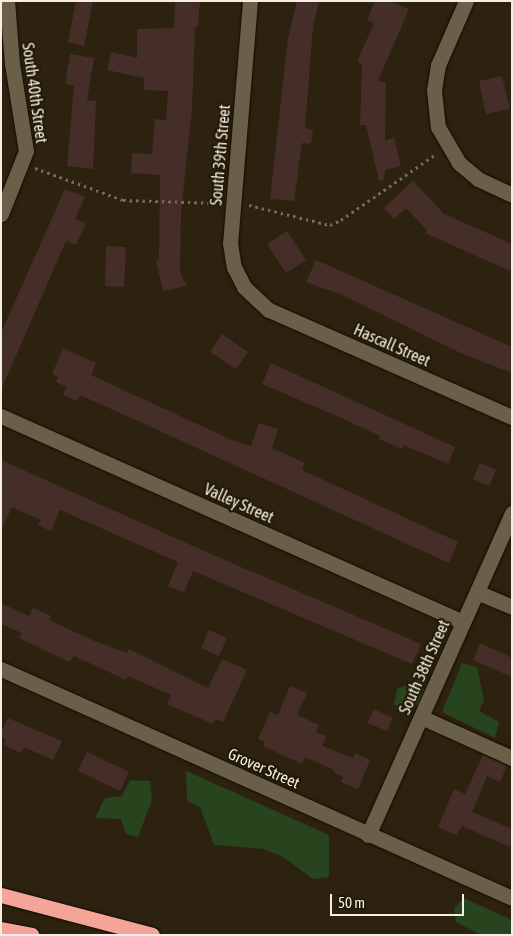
<!DOCTYPE html>
<style>
body{margin:0}
#map{position:relative;width:513px;height:936px;overflow:hidden;background:#2c220f;font-family:"Asap Condensed",sans-serif}
div>[style]{position:absolute}
[style*='--x']{left:calc(var(--x)*1px);top:calc(var(--y)*1px);width:calc(var(--w)*1px);rotate:calc(var(--a)*1deg)}
.green>*{inset:0;background:#28441e}
.building>*{inset:0;background:#452e28}
.path>*{height:3px;margin-top:-1.5px;transform-origin:0;background:repeating-linear-gradient(90deg,#756c5c 0 2.5px,transparent 0 6.5px)}
.roads{filter:drop-shadow(0 0 1px #140b00) drop-shadow(0 0 1px #140b00)}
.minor>*{height:15px;margin:-7.5px;padding:0 7.5px;transform-origin:7.5px;border-radius:7.5px;background:#6a5f49}
.highway>*{height:15px;margin:-7.5px;padding:0 7.5px;transform-origin:7.5px;border-radius:7.5px;background:#f4a598}
span{translate:-50% -50%;white-space:nowrap;text-align:center;line-height:1.15;-webkit-text-stroke:4.5px #221906;paint-order:stroke}
.street-label{font-size:16px;color:#f5eee2}
.frame{position:absolute;inset:0;border:2px solid #f5eee2;pointer-events:none}
.scale{position:absolute;left:330px;top:894px;width:134px;height:22px;box-sizing:border-box;border:2px solid #f5eee2;border-top:0;padding-left:6px;font-size:15px;line-height:18px;white-space:nowrap;color:#f5eee2;-webkit-text-stroke:4px #221906;paint-order:stroke}
</style>
<div id="map">
<div class="green">
<i style="clip-path:polygon(462px 663px,477px 667px,484px 700px,479px 711px,499px 722px,495px 738px,442px 712px)"></i>
<i style="clip-path:polygon(426px 672px,421px 705px,400px 708px,394px 704px,397px 689px,413px 683px)"></i>
<i style="clip-path:polygon(186px 771px,329px 835px,329px 877px,313px 879px,283px 857px,264px 849px,214px 845px,200px 807px,187px 801px)"></i>
<i style="clip-path:polygon(130px 780px,150px 781px,152px 800px,138px 837px,126px 834px,121px 819px,95px 818px,105px 798px,122px 796px)"></i>
<i style="clip-path:polygon(463px 898px,512px 920px,512px 935px,481px 935px,456px 922px,454px 909px)"></i>
</div>
<div class="building">
<i style="clip-path:polygon(76px 1px,93px 1px,84px 46px,68px 42px)"></i>
<i style="clip-path:polygon(175px 1px,200px 1px,198px 27px,195px 27px,192px 109px,181px 213px,180px 272px,187px 286px,163px 291px,156px 260px,159px 259px,160px 175px,131px 173px,132px 153px,152px 154px,155px 119px,166px 120px,168px 91px,144px 90px,144px 78px,107px 70px,111px 52px,137px 58px,137px 29px,174px 28px)"></i>
<i style="clip-path:polygon(297px 1px,319px 1px,313px 26px,305px 128px,313px 130px,311px 144px,302px 143px,294px 201px,270px 199px,288px 38px)"></i>
<i style="clip-path:polygon(375px 1px,390px 1px,409px 9px,378px 81px,386px 82px,385px 140px,394px 138px,401px 166px,385px 170px,384px 180px,379px 181px,366px 125px,360px 125px,362px 64px,357px 62px,374px 23px,367px 20px)"></i>
<i style="clip-path:polygon(70px 54px,94px 58px,87px 100px,96px 101px,93px 169px,67px 166px,74px 86px,65px 84px)"></i>
<i style="clip-path:polygon(502px 76px,510px 109px,486px 114px,479px 81px)"></i>
<i style="clip-path:polygon(413px 181px,444px 214px,512px 244px,512px 272px,425px 233px,427px 230px,406px 208px,394px 219px,384px 208px)"></i>
<i style="clip-path:polygon(65px 189px,85px 197px,75px 219px,86px 223px,76px 245px,66px 241px,1px 390px,1px 333px)"></i>
<i style="clip-path:polygon(287px 231px,306px 260px,286px 273px,267px 244px)"></i>
<i style="clip-path:polygon(106px 246px,126px 247px,124px 287px,105px 286px)"></i>
<i style="clip-path:polygon(316px 260px,512px 347px,512px 373px,463px 354px,340px 294px,306px 282px)"></i>
<i style="clip-path:polygon(222px 334px,248px 352px,236px 369px,210px 352px)"></i>
<i style="clip-path:polygon(63px 348px,96px 363px,91px 375px,234px 441px,251px 446px,259px 423px,278px 429px,272px 448px,305px 463px,302px 470px,458px 542px,449px 563px,140px 422px,80px 395px,77px 401px,63px 395px,67px 387px,56px 382px,58px 377px,52px 374px)"></i>
<i style="clip-path:polygon(271px 363px,455px 447px,448px 464px,403px 445px,402px 449px,379px 439px,380px 436px,339px 417px,262px 384px)"></i>
<i style="clip-path:polygon(1px 460px,220px 558px,421px 644px,412px 664px,193px 571px,184px 592px,168px 586px,178px 562px,60px 510px,51px 531px,38px 525px,41px 520px,12px 507px,1px 530px)"></i>
<i style="clip-path:polygon(480px 463px,496px 470px,489px 486px,473px 479px)"></i>
<i style="clip-path:polygon(1px 603px,29px 616px,33px 608px,51px 616px,49px 620px,92px 640px,127px 653px,129px 649px,208px 688px,222px 659px,247px 670px,223px 722px,216px 719px,213px 724px,167px 704px,171px 695px,128px 676px,126px 680px,74px 656px,69px 662px,19px 638px,22px 633px,1px 624px)"></i>
<i style="clip-path:polygon(209px 630px,227px 638px,219px 656px,201px 648px)"></i>
<i style="clip-path:polygon(480px 643px,512px 658px,512px 677px,473px 660px)"></i>
<i style="clip-path:polygon(290px 686px,307px 693px,297px 715px,319px 725px,316px 732px,326px 736px,322px 746px,353px 758px,355px 753px,370px 760px,358px 789px,341px 782px,343px 777px,333px 772px,334px 770px,305px 757px,302px 764px,263px 746px,265px 742px,258px 739px,270px 712px,278px 715px)"></i>
<i style="clip-path:polygon(374px 709px,393px 718px,387px 731px,367px 723px)"></i>
<i style="clip-path:polygon(8px 718px,62px 741px,53px 760px,24px 747px,21px 753px,4px 745px,6px 740px,1px 737px,1px 732px)"></i>
<i style="clip-path:polygon(87px 752px,129px 772px,120px 791px,78px 771px)"></i>
<i style="clip-path:polygon(483px 755px,507px 766px,500px 782px,487px 776px,472px 812px,512px 829px,512px 848px,462px 826px,456px 835px,438px 827px,454px 789px,465px 794px)"></i>
</div>
<div class="path">
<i style="--x:35;--y:168;--w:94;--a:20"></i>
<i style="--x:123;--y:200;--w:95;--a:1.8"></i>
<i style="--x:249;--y:205;--w:83;--a:13.9"></i>
<i style="--x:330;--y:225;--w:12;--a:-24"></i>
<i style="--x:341;--y:220;--w:116;--a:-34.8"></i>
</div>
<div class="roads">
<div class="minor">
<i style="--x:250;--y:1;--w:243;--a:94.7"></i>
<i style="--x:230;--y:243;--w:24;--a:81"></i>
<i style="--x:234;--y:267;--w:22;--a:63"></i>
<i style="--x:244;--y:287;--w:34;--a:43"></i>
<i style="--x:269;--y:310;--w:266;--a:23.8"></i>
<i style="--x:466;--y:1;--w:70;--a:113.6"></i>
<i style="--x:438;--y:65;--w:25;--a:99"></i>
<i style="--x:434;--y:90;--w:37;--a:84"></i>
<i style="--x:438;--y:127;--w:42;--a:59.7"></i>
<i style="--x:459;--y:163;--w:25;--a:40"></i>
<i style="--x:478;--y:179;--w:38;--a:25"></i>
<i style="--x:1;--y:214;--w:68;--a:-68.4"></i>
<i style="--x:26;--y:151;--w:88;--a:-99.1"></i>
<i style="--x:12;--y:64;--w:63;--a:-94.5"></i>
<i style="--x:1;--y:416;--w:506;--a:24.03"></i>
<i style="--x:477;--y:592;--w:38;--a:23"></i>
<i style="--x:1;--y:669;--w:560;--a:24.14"></i>
<i style="--x:421;--y:717;--w:100;--a:24.3"></i>
<i style="--x:368;--y:835;--w:353;--a:-65.9"></i>
</div>
<div class="highway">
<i style="--x:1;--y:895;--w:156;--a:14.8"></i>
<i style="--x:1;--y:929;--w:31;--a:11"></i>
</div>
</div>
<div class="street-label">
<span style="left:35px;top:93px;rotate:82deg">South 40th Street</span>
<span style="left:220px;top:155px;rotate:-85deg">South 39th Street</span>
<span style="left:392px;top:345px;rotate:24deg">Hascall Street</span>
<span style="left:239px;top:503px;rotate:24deg">Valley Street</span>
<span style="left:424px;top:667px;rotate:-66deg">South 38th Street</span>
<span style="left:264px;top:768px;rotate:24deg">Grover Street</span>
</div>
<div class="frame"></div>
<div class="scale">50 m</div>
</div>
